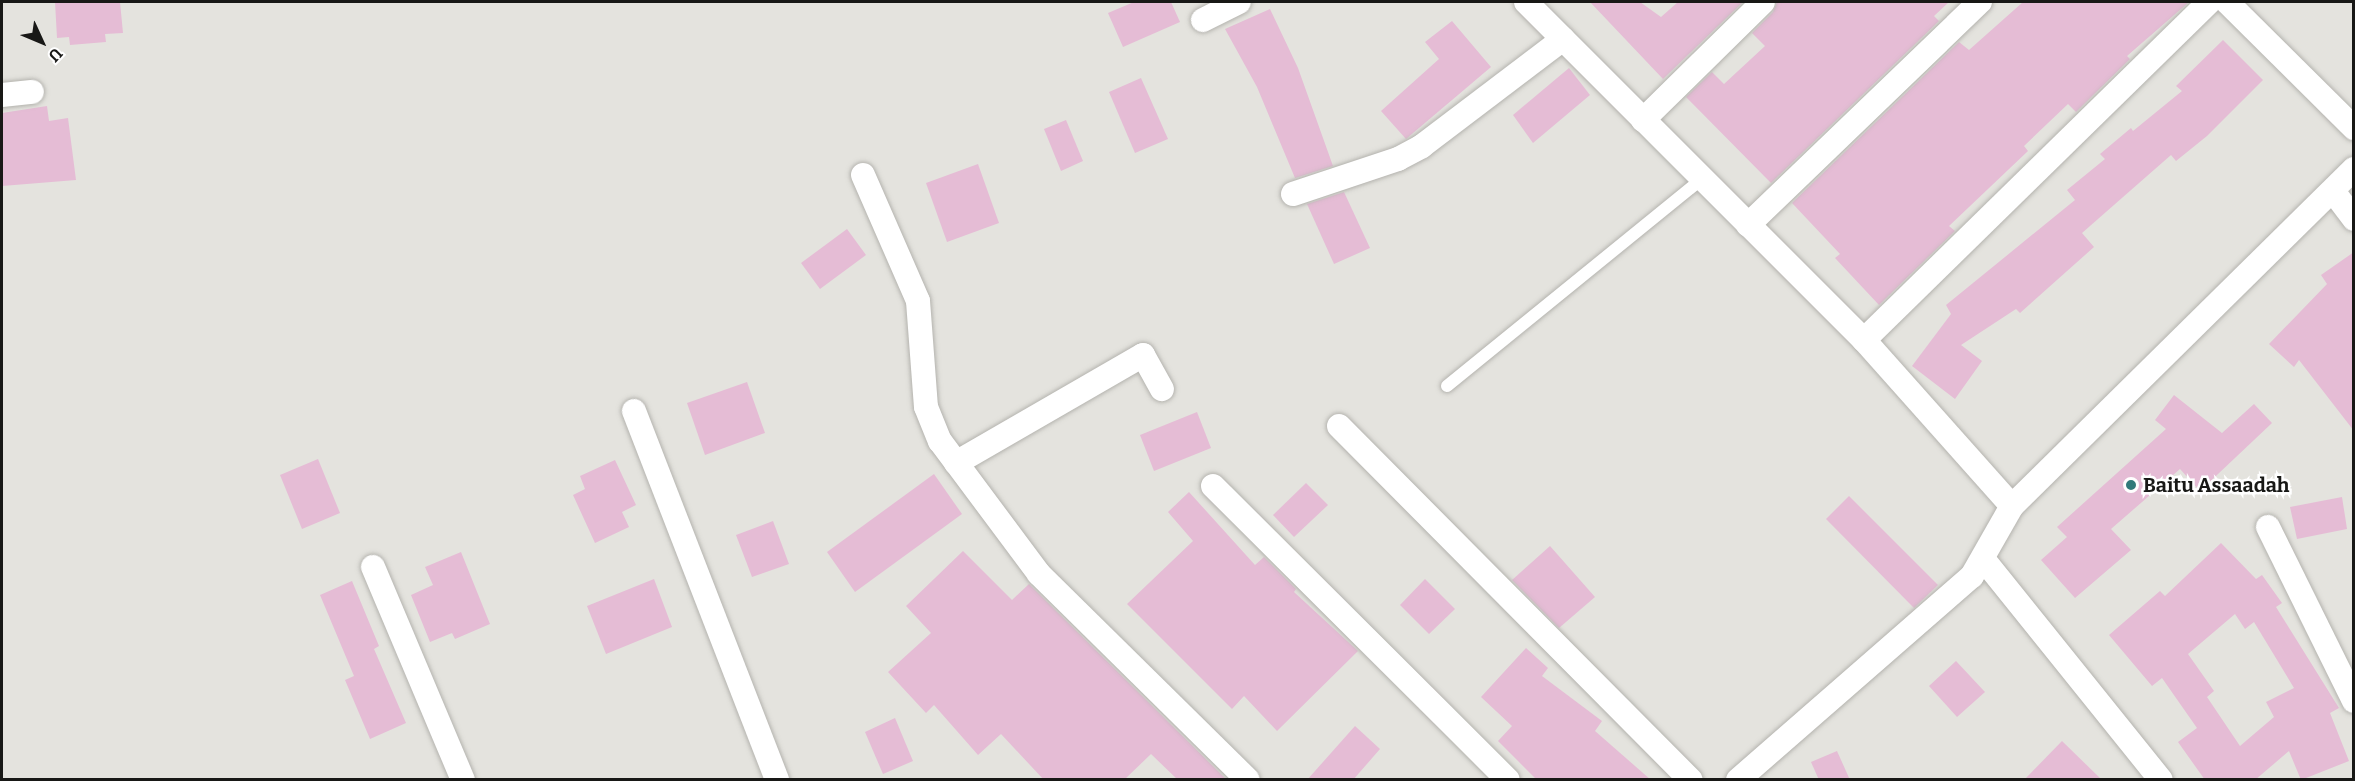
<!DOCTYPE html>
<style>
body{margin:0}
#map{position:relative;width:2355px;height:781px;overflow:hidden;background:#e4e3de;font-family:Bitter,serif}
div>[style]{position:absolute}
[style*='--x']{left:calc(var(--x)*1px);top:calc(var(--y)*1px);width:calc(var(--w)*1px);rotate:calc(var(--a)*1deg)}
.building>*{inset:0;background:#e5bcd5}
.roads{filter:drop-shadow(0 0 2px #b4b3ae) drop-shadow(0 0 2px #b4b3ae)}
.service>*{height:12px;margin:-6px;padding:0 6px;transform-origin:6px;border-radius:6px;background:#fff}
.minor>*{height:24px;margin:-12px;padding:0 12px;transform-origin:12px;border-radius:12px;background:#fff}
.dots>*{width:16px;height:16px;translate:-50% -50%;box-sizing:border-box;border:3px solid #fff;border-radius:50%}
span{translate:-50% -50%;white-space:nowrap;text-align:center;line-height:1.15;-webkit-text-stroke:5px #fff;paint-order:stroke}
.poi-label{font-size:20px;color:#181816;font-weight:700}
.left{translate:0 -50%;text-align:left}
.frame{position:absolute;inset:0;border:3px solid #181816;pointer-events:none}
.north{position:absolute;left:12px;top:12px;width:60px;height:60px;-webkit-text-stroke:4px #fff;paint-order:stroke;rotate:134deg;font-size:16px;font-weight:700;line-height:24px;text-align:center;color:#181816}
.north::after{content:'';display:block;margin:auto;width:21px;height:27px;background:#181816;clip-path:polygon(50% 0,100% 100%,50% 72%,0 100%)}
</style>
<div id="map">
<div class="building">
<i style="clip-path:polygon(55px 2px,120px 2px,123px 33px,105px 34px,106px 42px,70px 45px,69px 37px,57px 38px)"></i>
<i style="clip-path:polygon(1134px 2px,1171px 2px,1180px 22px,1123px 47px,1108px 13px)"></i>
<i style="clip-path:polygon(1590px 2px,1640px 2px,1661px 17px,1678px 2px,1743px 2px,1663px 79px)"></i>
<i style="clip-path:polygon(1777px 2px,1949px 2px,1934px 16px,1939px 21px,1771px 183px,1686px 97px,1712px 72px,1724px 84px,1765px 46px,1752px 33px,1773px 12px)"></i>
<i style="clip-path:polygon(2023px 2px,2189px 2px,2127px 56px,2130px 59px,2076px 112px,2068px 104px,2024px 146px,2028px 151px,1949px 226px,1955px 231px,1879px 305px,1835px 258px,1840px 254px,1792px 203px,1959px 42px,1969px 50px)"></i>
<i style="clip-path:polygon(1270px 9px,1298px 68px,1333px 166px,1295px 178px,1257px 87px,1225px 29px)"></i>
<i style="clip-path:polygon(1452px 21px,1491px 67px,1406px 139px,1381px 111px,1439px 59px,1425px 42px)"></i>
<i style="clip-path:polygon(2223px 40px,2263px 80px,2207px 136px,2176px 161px,2171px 155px,2082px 233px,2094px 247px,2020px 313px,2016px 309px,1961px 345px,1982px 361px,1955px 399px,1912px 366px,1951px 314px,1946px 305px,2075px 200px,2067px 190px,2105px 159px,2100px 154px,2131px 128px,2133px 131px,2182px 91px,2176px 86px)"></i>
<i style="clip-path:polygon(1569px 68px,1590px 95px,1533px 143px,1513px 115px)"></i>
<i style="clip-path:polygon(1141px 78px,1168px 139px,1135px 153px,1109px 92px)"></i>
<i style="clip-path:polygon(47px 106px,49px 121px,68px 118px,76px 180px,2px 186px,2px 113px)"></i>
<i style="clip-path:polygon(1066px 120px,1083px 161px,1061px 171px,1044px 129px)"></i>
<i style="clip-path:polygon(978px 164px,999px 223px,947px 242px,926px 183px)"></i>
<i style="clip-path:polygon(1344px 192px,1370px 248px,1334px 264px,1307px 204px)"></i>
<i style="clip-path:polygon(847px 229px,866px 255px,820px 289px,801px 263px)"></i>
<i style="clip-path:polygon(2354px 252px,2354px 431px,2299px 360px,2294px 367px,2269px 344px,2327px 284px,2321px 275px)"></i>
<i style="clip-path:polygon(747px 382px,765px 433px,705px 455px,687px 403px)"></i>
<i style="clip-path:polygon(2174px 395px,2222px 433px,2254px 404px,2272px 423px,2200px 491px,2180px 469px,2111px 529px,2131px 550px,2075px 598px,2041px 560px,2067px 537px,2057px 527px,2166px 429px,2155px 420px)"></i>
<i style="clip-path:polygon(1197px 412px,1211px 448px,1154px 471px,1140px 435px)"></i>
<i style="clip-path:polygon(318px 459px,340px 513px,302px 529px,280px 475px)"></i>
<i style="clip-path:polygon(615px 460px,636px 505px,622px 512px,629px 527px,595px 543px,573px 495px,585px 489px,580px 476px)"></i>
<i style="clip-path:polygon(934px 474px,962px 514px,855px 592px,827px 552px)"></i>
<i style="clip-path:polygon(1306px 483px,1328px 505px,1294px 537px,1273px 515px)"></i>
<i style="clip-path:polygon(1189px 492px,1255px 565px,1264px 557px,1296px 589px,1294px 592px,1358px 651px,1277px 731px,1244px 696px,1232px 709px,1127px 604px,1193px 541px,1168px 512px)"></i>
<i style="clip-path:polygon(1849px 496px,1938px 585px,1914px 608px,1826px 519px)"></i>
<i style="clip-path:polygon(2342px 497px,2347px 529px,2297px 539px,2290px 507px)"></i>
<i style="clip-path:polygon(773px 521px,789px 564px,752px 577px,736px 535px)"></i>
<i style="clip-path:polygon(evenodd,2221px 543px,2256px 579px,2262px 575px,2282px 603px,2276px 607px,2339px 708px,2330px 713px,2349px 761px,2301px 780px,2289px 751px,2255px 780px,2205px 780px,2178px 742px,2197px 728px,2162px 678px,2152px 686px,2109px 635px,2160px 591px,2165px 596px,2221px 543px,2235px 614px,2245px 629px,2254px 622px,2294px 688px,2266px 702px,2274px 717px,2240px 746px,2207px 697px,2214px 691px,2188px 654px,2235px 614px)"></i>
<i style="clip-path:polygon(1550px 546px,1595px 597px,1559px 628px,1512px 580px)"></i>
<i style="clip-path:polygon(963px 551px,1012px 600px,1029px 584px,1227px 780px,1178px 780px,1151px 754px,1124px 780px,1044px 780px,1001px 734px,978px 755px,934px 705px,926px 713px,888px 672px,931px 633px,906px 606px)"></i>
<i style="clip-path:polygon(461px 552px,490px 624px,455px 639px,452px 633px,430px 642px,411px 595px,433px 585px,425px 567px)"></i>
<i style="clip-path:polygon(654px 579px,672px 627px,606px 654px,587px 606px)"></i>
<i style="clip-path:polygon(1425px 579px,1455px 609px,1429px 634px,1400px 605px)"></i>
<i style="clip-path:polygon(352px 581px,379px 646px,374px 649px,406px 723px,370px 739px,345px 680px,354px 676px,320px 595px)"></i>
<i style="clip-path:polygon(1526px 648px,1548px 668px,1542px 676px,1602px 721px,1595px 731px,1651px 780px,1537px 780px,1498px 741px,1512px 726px,1481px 697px)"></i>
<i style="clip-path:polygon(1956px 661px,1985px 692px,1957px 717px,1929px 686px)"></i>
<i style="clip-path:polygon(895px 718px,913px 761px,883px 774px,865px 732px)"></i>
<i style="clip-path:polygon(1355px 726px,1380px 749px,1353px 780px,1307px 780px)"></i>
<i style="clip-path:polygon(2062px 741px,2102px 780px,2024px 780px)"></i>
<i style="clip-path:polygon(1837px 751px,1850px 780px,1819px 780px,1811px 762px)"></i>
</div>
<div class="roads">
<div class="service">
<i style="--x:1447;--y:386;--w:328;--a:-39.1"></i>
</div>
<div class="minor">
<i style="--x:1526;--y:2;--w:478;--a:45"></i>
<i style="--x:1864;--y:340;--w:222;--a:48.3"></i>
<i style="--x:2227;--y:2;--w:179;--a:44.8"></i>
<i style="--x:1203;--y:20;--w:40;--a:-26.6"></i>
<i style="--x:2;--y:95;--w:30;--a:-6"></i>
<i style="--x:1643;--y:120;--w:168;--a:-44.5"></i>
<i style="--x:863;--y:175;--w:137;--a:66.4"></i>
<i style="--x:918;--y:301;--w:106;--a:85.7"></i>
<i style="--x:926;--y:407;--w:37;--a:68"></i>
<i style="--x:940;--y:441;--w:166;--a:53.3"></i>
<i style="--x:1039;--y:574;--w:293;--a:44.6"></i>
<i style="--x:2333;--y:191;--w:35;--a:53"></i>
<i style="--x:1293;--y:194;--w:111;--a:-18.4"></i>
<i style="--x:1398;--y:159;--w:27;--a:-28"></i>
<i style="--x:1422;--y:146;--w:177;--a:-37.2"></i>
<i style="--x:1748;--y:225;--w:322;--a:-43.9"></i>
<i style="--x:1864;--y:340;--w:483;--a:-44.4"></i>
<i style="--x:634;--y:411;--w:396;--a:68.8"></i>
<i style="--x:1339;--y:426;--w:499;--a:45.2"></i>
<i style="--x:956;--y:463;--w:216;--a:-30"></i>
<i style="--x:1143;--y:355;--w:39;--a:61"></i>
<i style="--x:1213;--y:486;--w:416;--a:44.9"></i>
<i style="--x:2268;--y:527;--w:194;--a:63.7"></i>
<i style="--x:1984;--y:560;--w:282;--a:51.2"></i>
<i style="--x:373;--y:567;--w:231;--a:67.1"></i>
<i style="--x:1738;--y:780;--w:310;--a:-41.1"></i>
<i style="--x:1972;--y:576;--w:81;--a:-60.3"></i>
<i style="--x:2012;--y:506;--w:480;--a:-44.6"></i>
</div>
</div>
<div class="dots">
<i style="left:2131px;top:485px;background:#317a7a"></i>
</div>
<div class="poi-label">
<span class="left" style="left:2143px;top:485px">Baitu Assaadah</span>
</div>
<div class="frame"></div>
<div class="north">U</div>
</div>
